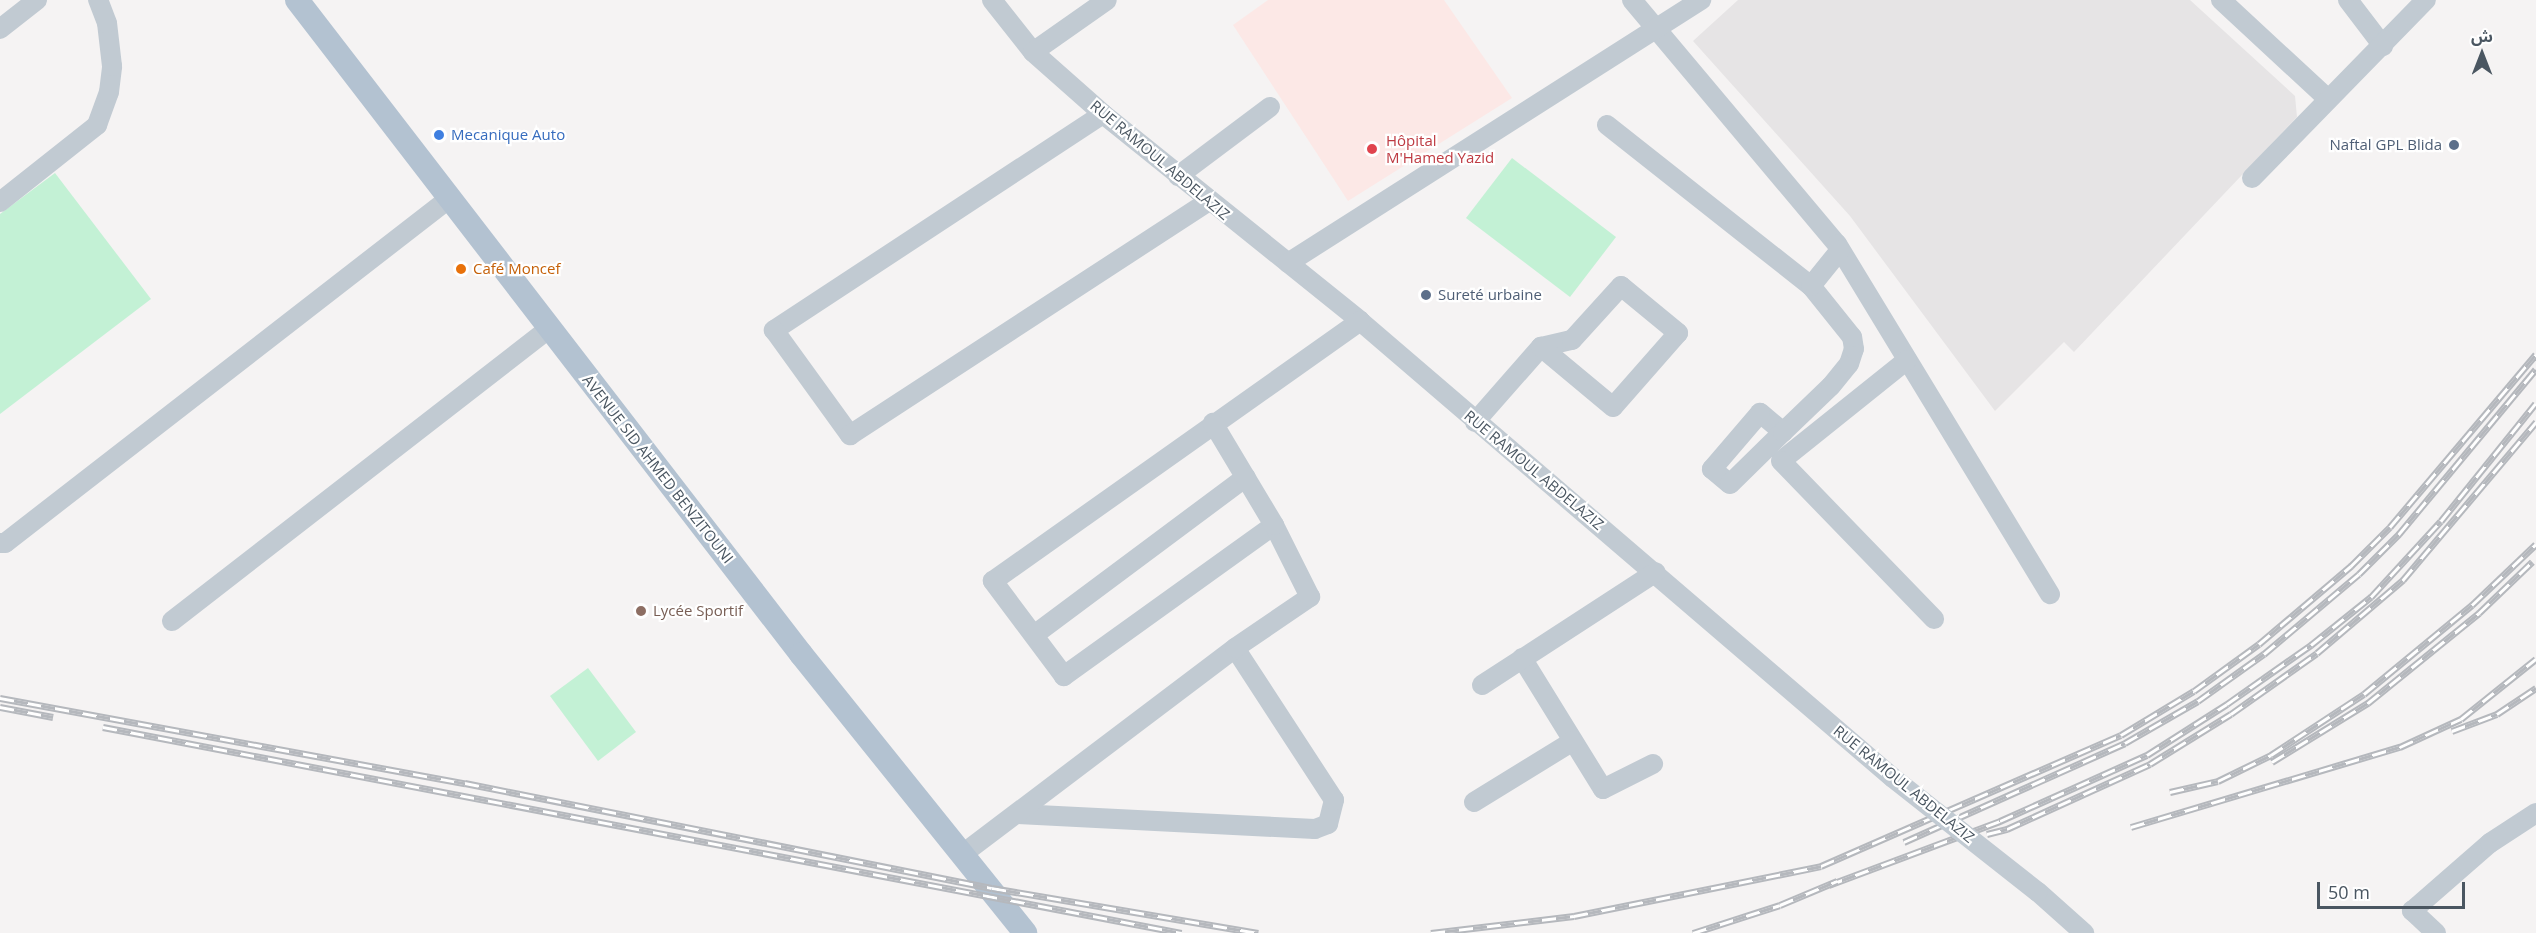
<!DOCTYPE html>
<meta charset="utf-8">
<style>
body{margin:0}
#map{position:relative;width:2536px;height:933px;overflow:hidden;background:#f5f3f3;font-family:"Open Sans","Noto Sans Arabic",sans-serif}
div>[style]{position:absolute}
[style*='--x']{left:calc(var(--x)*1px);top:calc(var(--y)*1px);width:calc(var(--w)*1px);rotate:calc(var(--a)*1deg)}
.education>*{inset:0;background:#e6e4e5}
.medical>*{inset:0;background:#fce8e6}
.green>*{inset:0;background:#c3f1d5}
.minor>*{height:20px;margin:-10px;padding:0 10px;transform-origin:10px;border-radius:10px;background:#c1cad2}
.major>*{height:24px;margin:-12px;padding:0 12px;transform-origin:12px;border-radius:12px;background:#b3c2d1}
.rail>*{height:7px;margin-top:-3.5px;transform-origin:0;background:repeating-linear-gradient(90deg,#fff 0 14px,#b5b8bd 0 28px);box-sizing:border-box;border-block:2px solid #b5b8bd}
.minor-bridge>*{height:20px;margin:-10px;padding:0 10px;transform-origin:10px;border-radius:10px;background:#c1cad2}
.dots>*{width:16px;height:16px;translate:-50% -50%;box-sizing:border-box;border:3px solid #fff;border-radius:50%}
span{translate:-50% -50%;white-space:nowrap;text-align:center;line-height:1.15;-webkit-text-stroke:4.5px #fff;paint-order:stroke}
.shop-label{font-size:15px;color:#366cbe}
.left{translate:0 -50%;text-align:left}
.health-label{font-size:15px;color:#be3a42}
.service-label{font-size:15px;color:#4e5e75}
.right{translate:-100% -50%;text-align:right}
.street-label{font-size:15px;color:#4a5661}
.food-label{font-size:15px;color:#c56008}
.education-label{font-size:15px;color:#785e54}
.north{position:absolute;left:2452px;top:24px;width:60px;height:60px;-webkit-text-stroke:4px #fff;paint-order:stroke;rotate:0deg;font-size:16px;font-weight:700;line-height:24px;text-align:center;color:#4a5661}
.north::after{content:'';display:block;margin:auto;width:21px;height:27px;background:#4a5661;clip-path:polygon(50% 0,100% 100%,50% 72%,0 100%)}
.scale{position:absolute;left:2317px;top:882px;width:148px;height:27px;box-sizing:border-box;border:3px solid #4a5661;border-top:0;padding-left:8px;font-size:18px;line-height:21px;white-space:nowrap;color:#4a5661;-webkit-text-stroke:4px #fff;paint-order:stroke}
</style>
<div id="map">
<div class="education">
<i style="clip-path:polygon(1738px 0,2190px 0,2295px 96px,2297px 117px,2074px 352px,2064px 342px,1995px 411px,1850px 216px,1693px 41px)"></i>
</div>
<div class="medical">
<i style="clip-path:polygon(1268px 0,1444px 0,1512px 98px,1348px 201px,1233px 25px)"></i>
</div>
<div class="green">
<i style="clip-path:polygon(1512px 158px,1616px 237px,1570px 297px,1466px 218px)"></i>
<i style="clip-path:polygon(55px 173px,151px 299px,0 414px,0 214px)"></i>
<i style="clip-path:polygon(588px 668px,636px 732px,598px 761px,550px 696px)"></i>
</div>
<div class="minor">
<i style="--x:992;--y:0;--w:66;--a:51.7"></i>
<i style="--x:1033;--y:52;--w:94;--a:41.5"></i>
<i style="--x:1103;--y:114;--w:330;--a:38.8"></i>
<i style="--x:1360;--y:321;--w:702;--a:40.61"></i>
<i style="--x:1632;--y:0;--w:319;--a:50"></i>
<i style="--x:1837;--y:244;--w:410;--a:58.7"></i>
<i style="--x:2221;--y:0;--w:146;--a:42.8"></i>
<i style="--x:2348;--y:0;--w:58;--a:52.7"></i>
<i style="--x:0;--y:29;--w:47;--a:-38.1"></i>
<i style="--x:1033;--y:52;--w:90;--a:-35.1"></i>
<i style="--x:1103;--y:114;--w:394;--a:146.7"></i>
<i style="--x:774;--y:330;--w:130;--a:54.1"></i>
<i style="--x:850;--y:435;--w:427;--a:-33.1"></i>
<i style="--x:1607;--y:125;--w:260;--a:38.3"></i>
<i style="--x:1178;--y:176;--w:115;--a:-36.9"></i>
<i style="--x:2252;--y:178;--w:249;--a:-45.7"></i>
<i style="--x:0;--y:202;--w:124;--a:-38.4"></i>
<i style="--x:97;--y:125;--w:35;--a:-70"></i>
<i style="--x:109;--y:92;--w:26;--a:-83"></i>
<i style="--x:112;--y:66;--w:43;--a:-96.6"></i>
<i style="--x:107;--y:23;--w:25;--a:-111"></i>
<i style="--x:1288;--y:263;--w:490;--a:-32.5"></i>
<i style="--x:1907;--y:360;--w:161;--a:141.3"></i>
<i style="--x:1781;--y:461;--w:220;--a:45.9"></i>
<i style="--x:1475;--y:422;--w:100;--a:-48.7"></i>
<i style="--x:1541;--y:347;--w:32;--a:-13"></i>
<i style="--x:1572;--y:340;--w:73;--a:-47.8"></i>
<i style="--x:1621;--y:286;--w:74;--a:39.5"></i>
<i style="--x:1678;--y:333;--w:98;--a:131.3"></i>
<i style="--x:1613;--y:407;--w:94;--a:-140.2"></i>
<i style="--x:1783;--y:432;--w:30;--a:-140"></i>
<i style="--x:1760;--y:413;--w:74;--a:130.6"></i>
<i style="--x:1712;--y:469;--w:23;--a:40"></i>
<i style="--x:1730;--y:484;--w:74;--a:-44.5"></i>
<i style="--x:1783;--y:432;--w:66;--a:-43.8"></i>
<i style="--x:1831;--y:386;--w:28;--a:-51"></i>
<i style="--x:1849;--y:364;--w:16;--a:-72"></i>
<i style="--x:1854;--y:349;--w:12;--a:-99"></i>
<i style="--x:1852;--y:337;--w:65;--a:-128.8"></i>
<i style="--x:1811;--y:286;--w:46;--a:-51.1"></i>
<i style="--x:1274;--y:525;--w:259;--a:144.3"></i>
<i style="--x:1064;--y:676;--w:119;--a:-126.8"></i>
<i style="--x:993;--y:581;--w:450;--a:-35.3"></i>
<i style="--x:0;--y:543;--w:5;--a:0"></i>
<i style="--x:5;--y:543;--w:564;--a:-37.8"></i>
<i style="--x:172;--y:621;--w:477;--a:-37.8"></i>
<i style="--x:1034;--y:635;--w:264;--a:-36.7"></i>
<i style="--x:1522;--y:658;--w:154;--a:58.3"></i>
<i style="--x:1603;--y:789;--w:56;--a:-26.6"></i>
<i style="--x:1482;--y:685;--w:207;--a:-33"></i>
<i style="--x:1474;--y:802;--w:116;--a:-31.6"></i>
<i style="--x:1018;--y:814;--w:297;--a:2.9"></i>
<i style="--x:1315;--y:829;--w:14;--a:-21"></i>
<i style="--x:1328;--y:824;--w:25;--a:-76"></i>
<i style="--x:1334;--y:800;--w:181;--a:-123.1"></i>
<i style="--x:964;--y:853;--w:340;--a:-37.1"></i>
<i style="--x:1235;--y:648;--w:91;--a:-34.2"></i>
<i style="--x:1310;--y:597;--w:80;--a:-116.6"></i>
<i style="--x:1274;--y:525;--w:119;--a:-120.9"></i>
<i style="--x:2038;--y:892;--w:62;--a:41.7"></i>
<i style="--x:2436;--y:933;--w:33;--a:-137"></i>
<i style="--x:2412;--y:911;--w:103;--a:-41.1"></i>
<i style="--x:2490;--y:843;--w:55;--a:-33.1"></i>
</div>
<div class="major">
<i style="--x:297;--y:0;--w:826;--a:52.38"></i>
<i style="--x:801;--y:654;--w:358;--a:51.2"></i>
</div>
<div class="rail">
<i style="--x:0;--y:698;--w:473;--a:10.4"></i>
<i style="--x:465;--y:783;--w:537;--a:11.27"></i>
<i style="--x:992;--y:888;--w:270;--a:9.6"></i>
<i style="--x:0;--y:707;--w:54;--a:10.7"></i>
<i style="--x:103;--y:727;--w:1098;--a:10.81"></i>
<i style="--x:2452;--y:731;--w:48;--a:-20.7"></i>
<i style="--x:2497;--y:714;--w:47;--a:-33.7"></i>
<i style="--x:2272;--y:762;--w:113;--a:-31.6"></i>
<i style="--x:2368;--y:703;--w:143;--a:-39"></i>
<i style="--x:2479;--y:613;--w:74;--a:-43.9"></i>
<i style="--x:2170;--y:792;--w:49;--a:-12.9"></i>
<i style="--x:2218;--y:781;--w:59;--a:-26.1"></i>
<i style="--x:2271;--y:755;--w:111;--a:-33.3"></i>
<i style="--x:2364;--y:694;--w:140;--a:-39.5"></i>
<i style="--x:2472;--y:605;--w:88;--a:-43.6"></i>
<i style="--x:2131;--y:827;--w:281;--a:-16.6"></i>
<i style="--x:2400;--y:747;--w:67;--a:-24.7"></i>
<i style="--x:2461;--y:719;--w:96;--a:-38.7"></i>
<i style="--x:1987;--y:834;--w:21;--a:-14"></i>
<i style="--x:2007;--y:829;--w:157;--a:-24.4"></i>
<i style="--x:2150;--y:764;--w:95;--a:-31.7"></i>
<i style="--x:2231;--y:714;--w:105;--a:-35.3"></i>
<i style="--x:2317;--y:653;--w:113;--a:-40.3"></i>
<i style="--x:2403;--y:580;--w:207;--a:-49.9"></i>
<i style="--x:1904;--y:842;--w:242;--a:-24.1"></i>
<i style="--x:2125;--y:743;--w:84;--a:-29.9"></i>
<i style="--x:2198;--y:701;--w:81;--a:-35.5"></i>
<i style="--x:2264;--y:654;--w:124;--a:-40.1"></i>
<i style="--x:2359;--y:574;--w:57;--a:-45"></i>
<i style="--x:2399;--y:534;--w:214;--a:-50.3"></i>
<i style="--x:1829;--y:885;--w:183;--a:-20.5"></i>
<i style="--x:2000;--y:821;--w:161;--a:-24.2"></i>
<i style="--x:2147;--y:755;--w:95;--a:-32.5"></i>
<i style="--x:2227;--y:704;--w:103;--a:-35.1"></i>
<i style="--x:2311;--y:645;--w:77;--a:-38.7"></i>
<i style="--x:2371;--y:597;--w:103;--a:-47.4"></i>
<i style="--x:2441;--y:521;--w:151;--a:-51.2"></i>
<i style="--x:1431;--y:933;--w:144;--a:-6.8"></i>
<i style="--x:1574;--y:916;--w:252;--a:-11.4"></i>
<i style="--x:1821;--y:866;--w:327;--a:-23.6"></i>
<i style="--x:2121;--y:735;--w:85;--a:-31.1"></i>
<i style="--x:2194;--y:691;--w:80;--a:-35.9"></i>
<i style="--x:2259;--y:644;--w:121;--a:-40.3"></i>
<i style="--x:2351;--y:566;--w:55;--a:-45"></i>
<i style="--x:2390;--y:527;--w:226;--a:-49.8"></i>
<i style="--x:1693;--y:933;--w:91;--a:-17.8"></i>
<i style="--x:1780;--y:905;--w:62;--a:-22.8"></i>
</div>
<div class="minor-bridge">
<i style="--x:1893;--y:778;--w:184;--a:38.2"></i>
</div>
<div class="dots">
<i style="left:439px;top:135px;background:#3f7fe0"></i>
<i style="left:2454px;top:145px;background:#5c6f8a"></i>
<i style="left:1372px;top:149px;background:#e0444e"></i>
<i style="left:461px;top:269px;background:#e8710a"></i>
<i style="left:1426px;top:295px;background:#5c6f8a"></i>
<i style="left:641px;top:611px;background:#8d6e63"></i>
</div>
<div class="shop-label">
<span class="left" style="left:451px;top:135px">Mecanique Auto</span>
</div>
<div class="health-label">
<span class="left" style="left:1386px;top:149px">Hôpital<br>M'Hamed Yazid</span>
</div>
<div class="service-label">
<span class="right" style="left:2442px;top:145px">Naftal GPL Blida</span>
<span class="left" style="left:1438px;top:295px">Sureté urbaine</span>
</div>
<div class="street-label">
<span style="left:1160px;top:160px;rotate:40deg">RUE RAMOUL ABDELAZIZ</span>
<span style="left:658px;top:469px;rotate:52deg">AVENUE SID AHMED BENZITOUNI</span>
<span style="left:1534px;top:470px;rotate:40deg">RUE RAMOUL ABDELAZIZ</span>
<span style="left:1904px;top:784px;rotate:39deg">RUE RAMOUL ABDELAZIZ</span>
</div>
<div class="food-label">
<span class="left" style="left:473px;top:269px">Café Moncef</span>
</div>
<div class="education-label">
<span class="left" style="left:653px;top:611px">Lycée Sportif</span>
</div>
<div class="north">ش</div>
<div class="scale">50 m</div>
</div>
